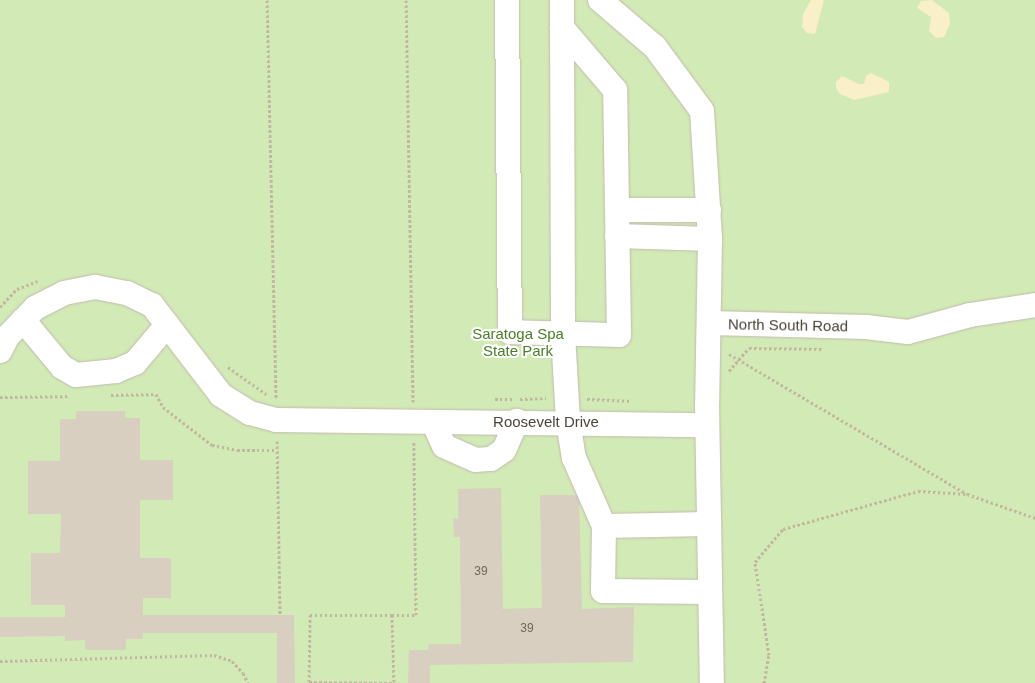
<!DOCTYPE html>
<style>
body{margin:0}
#map{position:relative;width:1035px;height:683px;overflow:hidden;background:#f6f3ec;font-family:Arial,sans-serif}
div>[style]{position:absolute}
[style*='--x']{left:calc(var(--x)*1px);top:calc(var(--y)*1px);width:calc(var(--w)*1px);rotate:calc(var(--a)*1deg)}
.green>*{inset:0;background:#d2eab5}
.sand>*{inset:0;background:#f9efc9}
.building>*{inset:0;background:#d8cfc1}
.path>*{height:3px;margin-top:-1.5px;transform-origin:0;background:repeating-linear-gradient(90deg,#c4b79f 0 2.5px,transparent 0 5px)}
.roads{filter:drop-shadow(0 0 1px #c2bbae) drop-shadow(0 0 1px #c2bbae)}
.minor>*{height:24px;margin:-12px;padding:0 12px;transform-origin:12px;border-radius:12px;background:#fff}
span{translate:-50% -50%;white-space:nowrap;text-align:center;line-height:1.15;-webkit-text-stroke:4px #fff;paint-order:stroke}
.number-label{font-size:12px;color:#6e675b}
.number-label span{-webkit-text-stroke-width:0}
.street-label{font-size:15px;color:#4b4439}
.park-label{font-size:15px;color:#4a7f2a}
</style>
<div id="map">
<div class="green">
<i style="clip-path:polygon(0 0,1035px 0,1035px 683px,0 683px)"></i>
</div>
<div class="sand">
<i style="clip-path:polygon(824px 0,815px 34px,807px 33px,802px 27px,803px 14px,811px 0)"></i>
<i style="clip-path:polygon(932px 0,949px 13px,950px 24px,944px 37px,936px 38px,929px 31px,931px 17px,917px 8px,921px 1px)"></i>
<i style="clip-path:polygon(871px 73px,889px 82px,889px 92px,854px 100px,840px 94px,836px 88px,836px 82px,842px 76px,859px 84px,864px 84px,866px 76px)"></i>
</div>
<div class="building">
<i style="clip-path:polygon(76px 411px,125px 411px,125px 418px,140px 418px,140px 460px,173px 460px,173px 500px,140px 500px,140px 558px,171px 558px,171px 598px,143px 598px,143px 615px,294px 615px,295px 683px,277px 683px,277px 633px,143px 633px,143px 639px,126px 639px,126px 650px,85px 650px,85px 640px,65px 641px,65px 636px,0 637px,0 617px,65px 617px,65px 605px,31px 605px,31px 553px,60px 553px,61px 514px,28px 514px,28px 461px,60px 461px,60px 419px,76px 419px)"></i>
<i style="clip-path:polygon(501px 488px,503px 609px,542px 608px,540px 495px,579px 495px,582px 609px,634px 607px,633px 662px,430px 665px,430px 683px,408px 683px,409px 650px,428px 650px,429px 644px,461px 644px,460px 537px,454px 537px,453px 518px,458px 519px,458px 489px)"></i>
</div>
<div class="path">
<i style="--x:267;--y:0;--w:399;--a:88.7"></i>
<i style="--x:406;--y:0;--w:402;--a:89"></i>
<i style="--x:0;--y:307;--w:25;--a:-47"></i>
<i style="--x:17;--y:289;--w:22;--a:-21"></i>
<i style="--x:729;--y:354;--w:276;--a:30.5"></i>
<i style="--x:967;--y:494;--w:72;--a:19.4"></i>
<i style="--x:228;--y:367;--w:47;--a:35.4"></i>
<i style="--x:729;--y:371;--w:30;--a:-49"></i>
<i style="--x:749;--y:348;--w:74;--a:0.8"></i>
<i style="--x:111;--y:395;--w:45;--a:-1.3"></i>
<i style="--x:156;--y:394;--w:15;--a:62"></i>
<i style="--x:163;--y:407;--w:62;--a:37.8"></i>
<i style="--x:212;--y:445;--w:25;--a:11"></i>
<i style="--x:237;--y:450;--w:40;--a:0"></i>
<i style="--x:0;--y:397;--w:69;--a:-0.8"></i>
<i style="--x:495;--y:399;--w:18;--a:0"></i>
<i style="--x:520;--y:399;--w:26;--a:-2"></i>
<i style="--x:587;--y:399;--w:44;--a:2.6"></i>
<i style="--x:277;--y:441;--w:174;--a:89"></i>
<i style="--x:0;--y:661;--w:214;--a:-1.6"></i>
<i style="--x:214;--y:655;--w:19;--a:18"></i>
<i style="--x:232;--y:661;--w:16;--a:47"></i>
<i style="--x:243;--y:673;--w:11;--a:63"></i>
<i style="--x:309;--y:682;--w:67;--a:-89.1"></i>
<i style="--x:310;--y:615;--w:82;--a:0"></i>
<i style="--x:309;--y:682;--w:85;--a:0.7"></i>
<i style="--x:394;--y:682;--w:67;--a:-91.7"></i>
<i style="--x:392;--y:615;--w:24;--a:0"></i>
<i style="--x:416;--y:615;--w:174;--a:-90.7"></i>
<i style="--x:764;--y:683;--w:28;--a:-80"></i>
<i style="--x:769;--y:655;--w:94;--a:-98.6"></i>
<i style="--x:755;--y:562;--w:43;--a:-49.7"></i>
<i style="--x:783;--y:529;--w:140;--a:-15.7"></i>
<i style="--x:918;--y:491;--w:48;--a:3.6"></i>
</div>
<div class="roads">
<div class="minor">
<i style="--x:507;--y:0;--w:332;--a:89.5"></i>
<i style="--x:510;--y:332;--w:109;--a:1.6"></i>
<i style="--x:619;--y:335;--w:245;--a:-90.9"></i>
<i style="--x:615;--y:90;--w:82;--a:-130.5"></i>
<i style="--x:562;--y:28;--w:28;--a:-90"></i>
<i style="--x:600;--y:0;--w:72;--a:40.5"></i>
<i style="--x:655;--y:47;--w:79;--a:53.7"></i>
<i style="--x:702;--y:111;--w:128;--a:86.4"></i>
<i style="--x:710;--y:239;--w:166;--a:91"></i>
<i style="--x:707;--y:405;--w:278;--a:89"></i>
<i style="--x:562;--y:28;--w:306;--a:89.8"></i>
<i style="--x:563;--y:334;--w:87;--a:86.7"></i>
<i style="--x:568;--y:421;--w:37;--a:81"></i>
<i style="--x:574;--y:458;--w:74;--a:66.2"></i>
<i style="--x:617;--y:210;--w:92;--a:0"></i>
<i style="--x:617;--y:236;--w:93;--a:1.8"></i>
<i style="--x:23;--y:320;--w:61;--a:50.3"></i>
<i style="--x:62;--y:367;--w:16;--a:30"></i>
<i style="--x:76;--y:375;--w:40;--a:-5.7"></i>
<i style="--x:116;--y:371;--w:21;--a:-23"></i>
<i style="--x:135;--y:363;--w:50;--a:-49.9"></i>
<i style="--x:710;--y:323;--w:156;--a:1.5"></i>
<i style="--x:866;--y:327;--w:42;--a:6.8"></i>
<i style="--x:908;--y:332;--w:64;--a:-15.3"></i>
<i style="--x:970;--y:315;--w:66;--a:-8.7"></i>
<i style="--x:0;--y:351;--w:16;--a:-63"></i>
<i style="--x:7;--y:337;--w:40;--a:-46"></i>
<i style="--x:35;--y:308;--w:33;--a:-27"></i>
<i style="--x:64;--y:293;--w:32;--a:-11"></i>
<i style="--x:95;--y:287;--w:33;--a:11"></i>
<i style="--x:127;--y:293;--w:28;--a:26"></i>
<i style="--x:152;--y:305;--w:113;--a:52.5"></i>
<i style="--x:221;--y:395;--w:34;--a:32"></i>
<i style="--x:250;--y:413;--w:27;--a:15"></i>
<i style="--x:276;--y:420;--w:431;--a:0.7"></i>
<i style="--x:433;--y:422;--w:26;--a:65"></i>
<i style="--x:444;--y:446;--w:34;--a:24"></i>
<i style="--x:475;--y:460;--w:16;--a:-4"></i>
<i style="--x:491;--y:459;--w:16;--a:-35"></i>
<i style="--x:504;--y:450;--w:32;--a:-66"></i>
<i style="--x:709;--y:524;--w:105;--a:178.9"></i>
<i style="--x:604;--y:526;--w:65;--a:90.9"></i>
<i style="--x:603;--y:591;--w:107;--a:0.5"></i>
</div>
</div>
<div class="number-label">
<span style="left:481px;top:572px">39</span>
<span style="left:527px;top:629px">39</span>
</div>
<div class="street-label">
<span style="left:788px;top:325px;rotate:1deg">North South Road</span>
<span style="left:546px;top:422px">Roosevelt Drive</span>
</div>
<div class="park-label">
<span style="left:518px;top:342px">Saratoga Spa<br>State Park</span>
</div>
</div>
